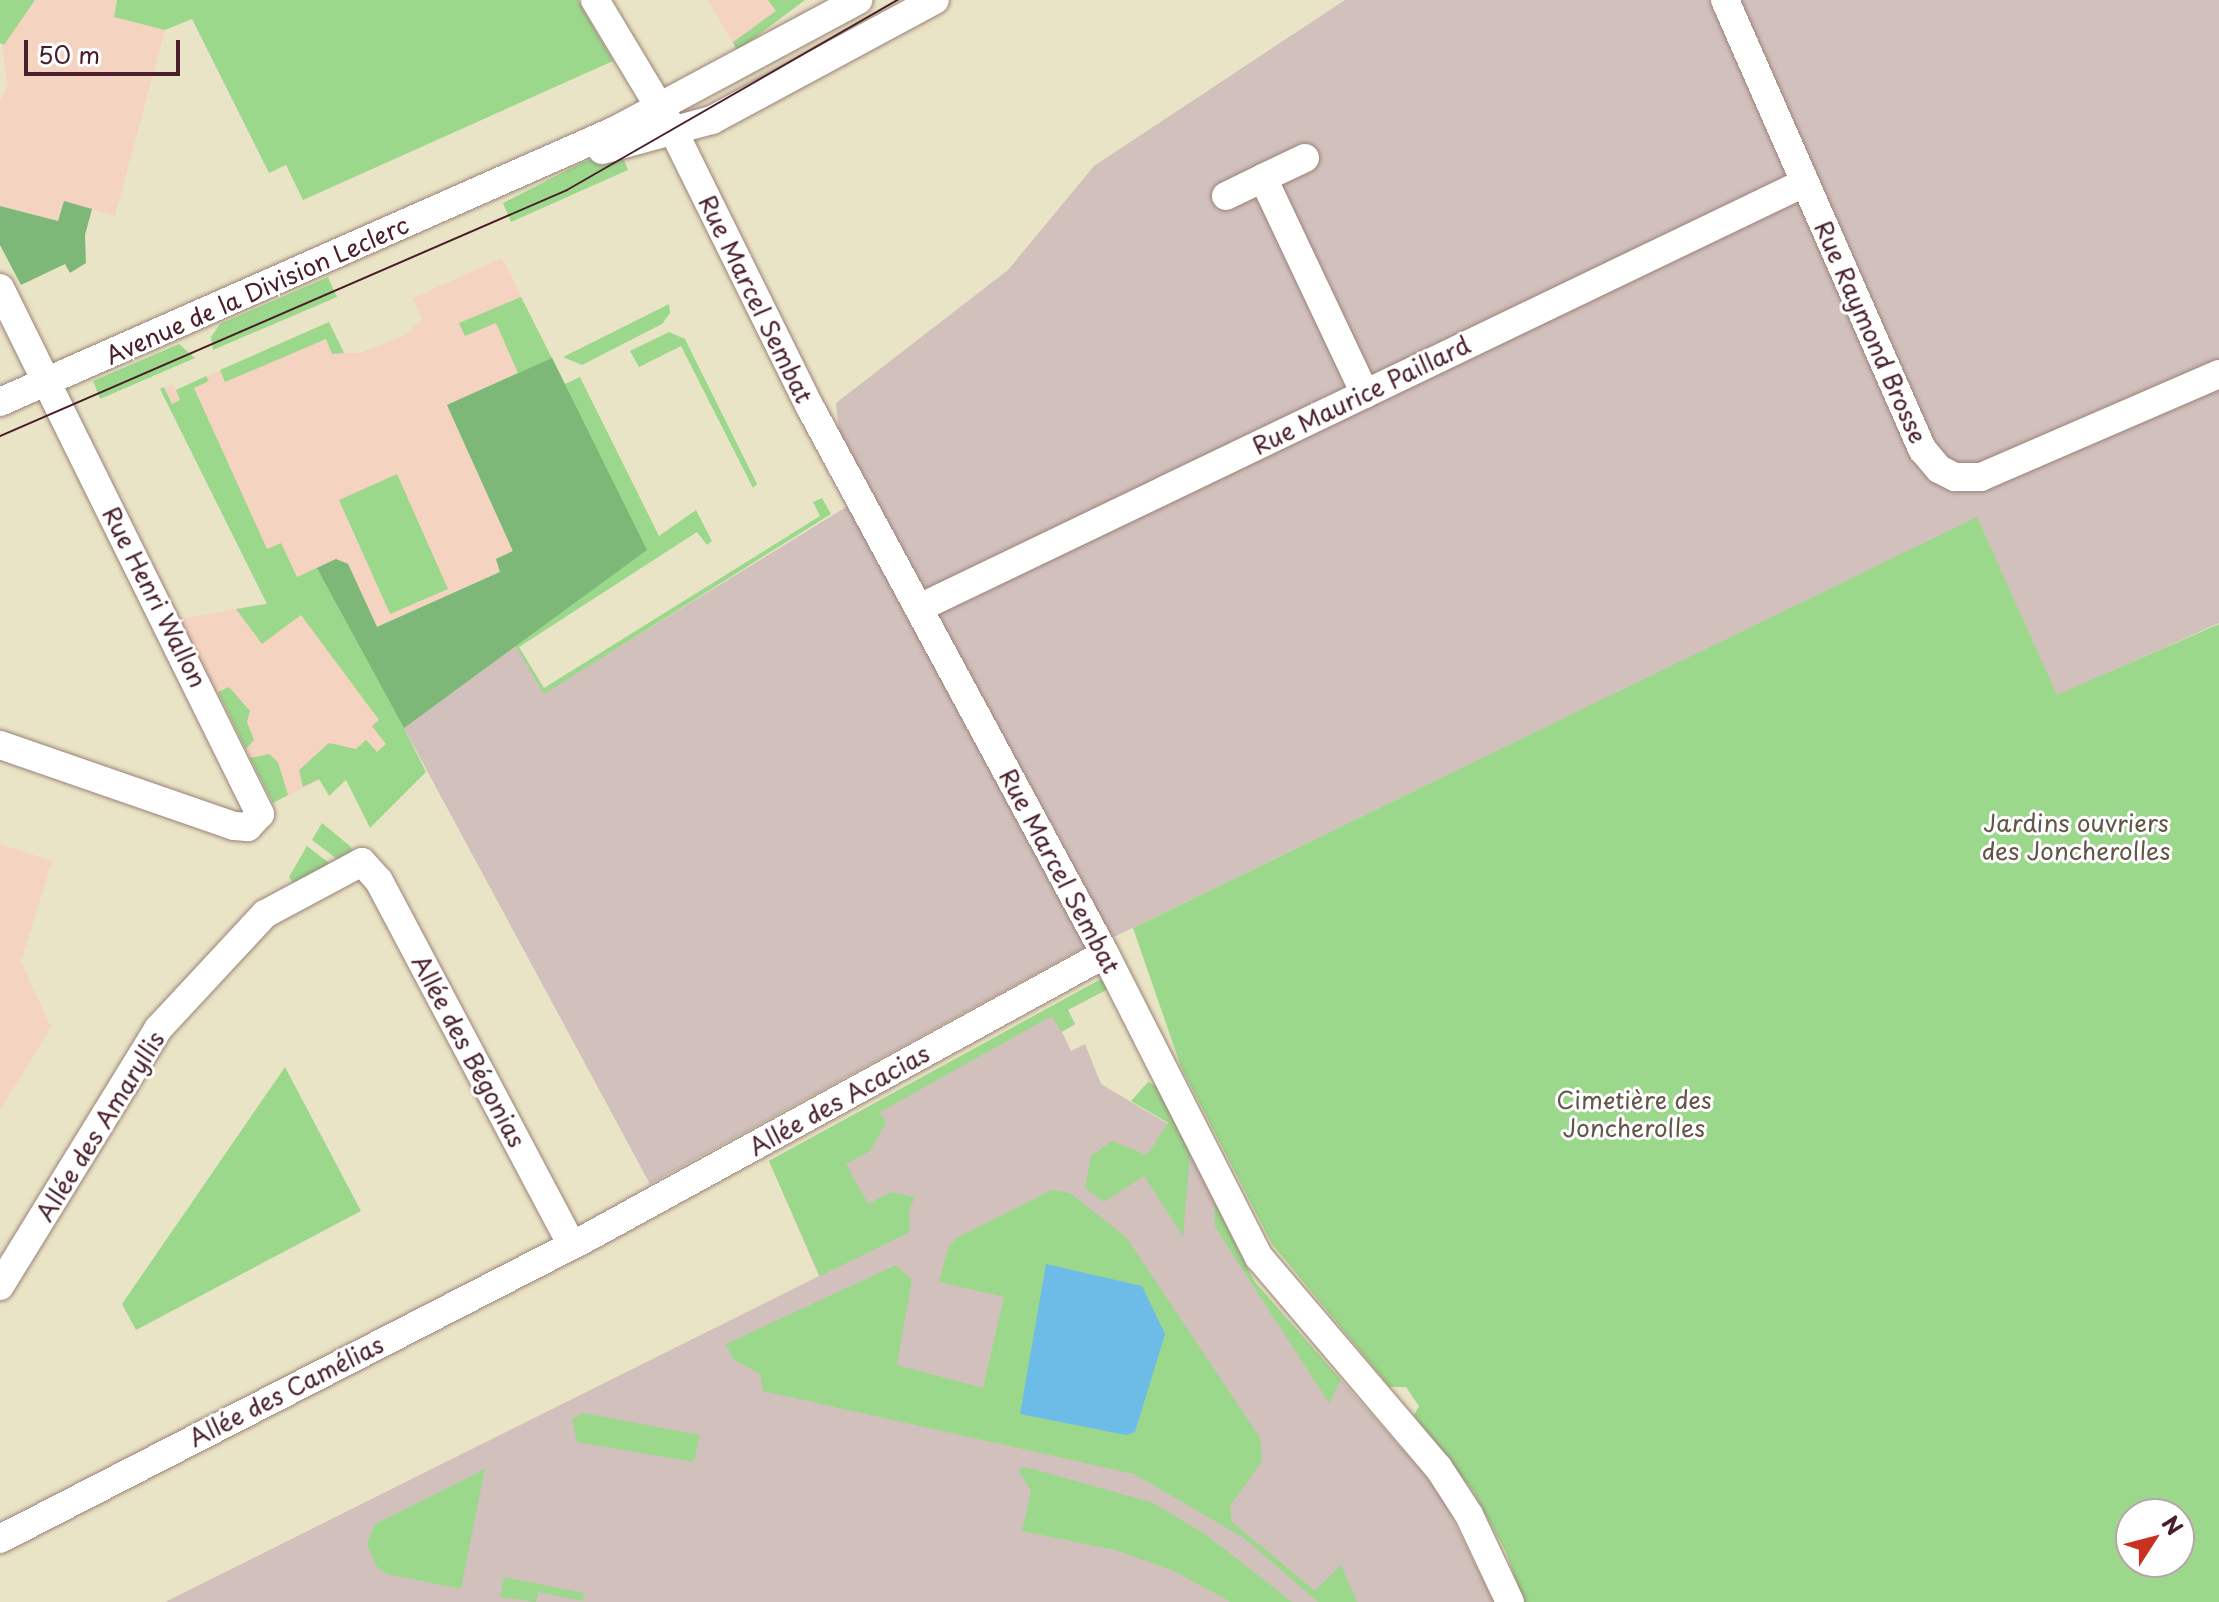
<!DOCTYPE html>
<meta charset="utf-8">
<style>
body{margin:0}
#map{position:relative;width:2219px;height:1602px;overflow:hidden;background:#eae4c6;font-family:"Playpen Sans",sans-serif}
div>[style]{position:absolute}
[style*='--x']{left:calc(var(--x)*1px);top:calc(var(--y)*1px);width:calc(var(--w)*1px);rotate:calc(var(--a)*1deg)}
.built>*{inset:0;background:#f5d3c1}
.industrial>*{inset:0;background:#d1c0bc}
.green>*{inset:0;background:#9cd88c}
.forest>*{inset:0;background:#7db878}
.water>*{inset:0;background:#6dbce7}
.roads{filter:drop-shadow(0 0 2px #9a8278) drop-shadow(0 0 2px #9a8278)}
.minor>*{height:28px;margin:-14px;padding:0 14px;transform-origin:14px;border-radius:14px;background:#fff}
.tram>*{height:2px;margin:-1px;padding:0 1px;transform-origin:1px;border-radius:1px;background:#4a1f2b}
span{translate:-50% -50%;white-space:nowrap;text-align:center;line-height:1.15;-webkit-text-stroke:6px #fff;paint-order:stroke}
.street-label{font-size:24px;color:#4a1f2b}
.park-label{font-size:24px;color:#635648}
.north{position:absolute;left:2115px;top:1498px;width:80px;height:80px;box-sizing:border-box;background:#fff;border:2px solid #b7a5aa;border-radius:50%;rotate:54deg;font-size:22px;font-weight:700;line-height:32px;text-align:center;color:#4a1f2b}
.north::after{content:'';display:block;margin:auto;width:28px;height:36px;background:#c8321e;clip-path:polygon(50% 0,100% 100%,50% 72%,0 100%)}
.scale{position:absolute;left:24px;top:40px;width:156px;height:36px;box-sizing:border-box;border:4px solid #4a1f2b;border-top:0;padding-left:10px;font-size:24px;line-height:28px;white-space:nowrap;color:#4a1f2b;-webkit-text-stroke:6px #fff;paint-order:stroke}
</style>
<div id="map">
<div class="built">
<i style="clip-path:polygon(35px 0,117px 0,115px 17px,165px 30px,115px 216px,64px 202px,58px 221px,0 206px,0 101px,8px 86px,2px 47px)"></i>
<i style="clip-path:polygon(708px 0,805px 0,737px 51px)"></i>
<i style="clip-path:polygon(502px 258px,647px 550px,376px 752px,273px 803px,180px 619px,267px 603px,160px 389px,173px 384px,176px 390px,329px 322px,344px 353px,360px 353px,406px 335px,422px 319px,413px 298px)"></i>
<i style="clip-path:polygon(0 844px,52px 861px,21px 962px,51px 1027px,0 1110px)"></i>
</div>
<div class="industrial">
<i style="clip-path:polygon(1345px 0,2219px 0,2219px 623px,2057px 696px,1977px 518px,1114px 937px,1111px 933px,650px 1184px,404px 728px,515px 644px,544px 693px,872px 491px,839px 433px,836px 403px,1008px 270px,1094px 166px)"></i>
<i style="clip-path:polygon(1062px 1001px,1075px 1024px,1062px 1032px,1071px 1051px,1085px 1044px,1101px 1084px,1178px 1130px,1254px 1281px,1438px 1490px,1494px 1602px,165px 1602px,819px 1276px,769px 1161px)"></i>
</div>
<div class="green">
<i style="clip-path:polygon(0 0,35px 0,4px 45px,0 43px)"></i>
<i style="clip-path:polygon(117px 0,578px 0,613px 61px,303px 200px,286px 165px,269px 173px,192px 19px,165px 30px,114px 17px)"></i>
<i style="clip-path:polygon(768px 0,805px 0,737px 51px,733px 42px,776px 11px)"></i>
<i style="clip-path:polygon(620px 151px,628px 170px,511px 222px,503px 203px,583px 162px)"></i>
<i style="clip-path:polygon(328px 277px,337px 297px,213px 350px,211px 337px,220px 324px)"></i>
<i style="clip-path:polygon(521px 297px,565px 384px,580px 377px,659px 536px,696px 510px,712px 541px,707px 545px,697px 532px,519px 647px,544px 688px,820px 516px,813px 502px,822px 498px,831px 514px,544px 694px,515px 645px,404px 728px,426px 772px,370px 828px,346px 780px,329px 796px,319px 779px,303px 787px,299px 770px,329px 743px,356px 749px,366px 740px,377px 752px,386px 744px,372px 726px,379px 720px,301px 615px,262px 644px,236px 609px,267px 604px,160px 389px,164px 387px,172px 404px,180px 400px,176px 390px,206px 376px,209px 381px,194px 388px,267px 549px,281px 543px,297px 577px,336px 559px,348px 564px,377px 627px,500px 572px,496px 559px,513px 551px,447px 405px,518px 373px,496px 323px,465px 336px,459px 323px)"></i>
<i style="clip-path:polygon(669px 304px,670px 313px,662px 324px,582px 365px,563px 357px)"></i>
<i style="clip-path:polygon(329px 322px,344px 353px,332px 354px,326px 339px,225px 382px,220px 370px)"></i>
<i style="clip-path:polygon(669px 332px,685px 339px,757px 484px,753px 488px,681px 346px,639px 367px,630px 351px)"></i>
<i style="clip-path:polygon(179px 344px,195px 358px,100px 399px,93px 381px)"></i>
<i style="clip-path:polygon(397px 474px,448px 589px,390px 614px,339px 500px)"></i>
<i style="clip-path:polygon(evenodd,1977px 517px,2057px 695px,2219px 624px,2219px 1602px,1524px 1602px,1506px 1552px,1473px 1491px,1414px 1415px,1419px 1406px,1406px 1387px,1390px 1387px,1272px 1244px,1181px 1067px,1133px 928px,1977px 517px,2131px 1514px,2179px 1514px,2179px 1562px,2131px 1562px,2131px 1514px)"></i>
<i style="clip-path:polygon(229px 687px,250px 711px,247px 722px,254px 740px,246px 749px,218px 692px)"></i>
<i style="clip-path:polygon(269px 754px,278px 762px,288px 795px,273px 803px,250px 758px)"></i>
<i style="clip-path:polygon(322px 823px,350px 846px,352px 850px,337px 859px,312px 840px)"></i>
<i style="clip-path:polygon(307px 846px,329px 863px,295px 885px,289px 877px)"></i>
<i style="clip-path:polygon(1101px 979px,1108px 989px,1068px 1010px,1075px 1024px,1061px 1032px,1052px 1016px,880px 1112px,886px 1123px,870px 1151px,846px 1164px,868px 1204px,891px 1192px,915px 1197px,909px 1210px,910px 1232px,820px 1276px,769px 1161px)"></i>
<i style="clip-path:polygon(285px 1067px,361px 1211px,136px 1330px,122px 1304px)"></i>
<i style="clip-path:polygon(1148px 1082px,1160px 1088px,1190px 1154px,1183px 1236px,1144px 1176px,1104px 1202px,1085px 1188px,1091px 1156px,1112px 1141px,1147px 1155px,1168px 1123px,1131px 1101px)"></i>
<i style="clip-path:polygon(1052px 1190px,1070px 1193px,1126px 1237px,1260px 1438px,1262px 1461px,1230px 1506px,1232px 1522px,1315px 1591px,1341px 1565px,1357px 1602px,1318px 1602px,1244px 1538px,1134px 1474px,763px 1391px,760px 1374px,733px 1359px,726px 1344px,896px 1265px,912px 1280px,897px 1365px,983px 1388px,1004px 1297px,939px 1282px,948px 1248px,956px 1238px)"></i>
<i style="clip-path:polygon(1214px 1201px,1254px 1281px,1341px 1380px,1329px 1403px,1215px 1227px)"></i>
<i style="clip-path:polygon(583px 1413px,700px 1435px,694px 1462px,577px 1442px,572px 1419px)"></i>
<i style="clip-path:polygon(1026px 1467px,1153px 1503px,1205px 1534px,1292px 1602px,1231px 1602px,1174px 1571px,1115px 1550px,1022px 1531px,1031px 1491px,1018px 1470px)"></i>
<i style="clip-path:polygon(485px 1469px,461px 1589px,387px 1574px,376px 1566px,367px 1543px,375px 1524px)"></i>
<i style="clip-path:polygon(504px 1577px,584px 1593px,583px 1601px,538px 1592px,536px 1602px,500px 1597px)"></i>
</div>
<div class="forest">
<i style="clip-path:polygon(64px 201px,92px 209px,85px 235px,86px 263px,70px 273px,65px 264px,21px 285px,0 245px,0 206px,58px 221px)"></i>
<i style="clip-path:polygon(552px 358px,647px 550px,404px 728px,317px 568px,336px 559px,348px 564px,377px 627px,500px 572px,496px 559px,513px 551px,447px 405px)"></i>
</div>
<div class="water">
<i style="clip-path:polygon(1046px 1264px,1142px 1286px,1165px 1334px,1135px 1432px,1126px 1435px,1020px 1414px)"></i>
</div>
<div class="roads">
<div class="minor">
<i style="--x:595;--y:0;--w:149;--a:59"></i>
<i style="--x:672;--y:128;--w:311;--a:63.7"></i>
<i style="--x:810;--y:407;--w:621;--a:61.66"></i>
<i style="--x:1105;--y:954;--w:340;--a:63.1"></i>
<i style="--x:1259;--y:1257;--w:276;--a:49.6"></i>
<i style="--x:1438;--y:1467;--w:57;--a:57.1"></i>
<i style="--x:1469;--y:1515;--w:96;--a:64.8"></i>
<i style="--x:1725;--y:0;--w:492;--a:66.3"></i>
<i style="--x:1923;--y:450;--w:25;--a:50"></i>
<i style="--x:1939;--y:469;--w:18;--a:27"></i>
<i style="--x:1955;--y:477;--w:26;--a:0"></i>
<i style="--x:1981;--y:477;--w:259;--a:-23.4"></i>
<i style="--x:602;--y:150;--w:114;--a:-15.3"></i>
<i style="--x:712;--y:120;--w:253;--a:-28.3"></i>
<i style="--x:1305;--y:158;--w:47;--a:154.5"></i>
<i style="--x:1263;--y:178;--w:239;--a:64.7"></i>
<i style="--x:1226;--y:196;--w:41;--a:-25.9"></i>
<i style="--x:0;--y:288;--w:587;--a:63.7"></i>
<i style="--x:260;--y:814;--w:18;--a:133"></i>
<i style="--x:248;--y:827;--w:14;--a:-176"></i>
<i style="--x:234;--y:826;--w:248;--a:-160.9"></i>
<i style="--x:0;--y:402;--w:673;--a:-23.82"></i>
<i style="--x:616;--y:130;--w:275;--a:-28.2"></i>
<i style="--x:919;--y:608;--w:982;--a:-25.65"></i>
<i style="--x:0;--y:1286;--w:302;--a:-58.4"></i>
<i style="--x:158;--y:1029;--w:157;--a:-47.1"></i>
<i style="--x:265;--y:914;--w:110;--a:-28.2"></i>
<i style="--x:362;--y:862;--w:25;--a:48"></i>
<i style="--x:379;--y:881;--w:412;--a:62.1"></i>
<i style="--x:0;--y:1539;--w:663;--a:-27.18"></i>
<i style="--x:590;--y:1236;--w:587;--a:-28.7"></i>
</div>
</div>
<div class="tram">
<i style="--x:0;--y:436;--w:618;--a:-23.45"></i>
<i style="--x:567;--y:190;--w:382;--a:-29.9"></i>
</div>
<div class="street-label">
<span style="left:257px;top:290px;rotate:-24deg">Avenue de la Division Leclerc</span>
<span style="left:756px;top:299px;rotate:64deg">Rue Marcel Sembat</span>
<span style="left:1871px;top:332px;rotate:66deg">Rue Raymond Brosse</span>
<span style="left:1361px;top:395px;rotate:-26deg">Rue Maurice Paillard</span>
<span style="left:155px;top:597px;rotate:63deg">Rue Henri Wallon</span>
<span style="left:1060px;top:871px;rotate:62deg">Rue Marcel Sembat</span>
<span style="left:469px;top:1051px;rotate:62deg">Allée des Bégonias</span>
<span style="left:839px;top:1100px;rotate:-29deg">Allée des Acacias</span>
<span style="left:100px;top:1126px;rotate:-58deg">Allée des Amaryllis</span>
<span style="left:286px;top:1391px;rotate:-27deg">Allée des Camélias</span>
</div>
<div class="park-label">
<span style="left:2076px;top:837px">Jardins ouvriers<br>des Joncherolles</span>
<span style="left:1634px;top:1114px">Cimetière des<br>Joncherolles</span>
</div>
<div class="north">N</div>
<div class="scale">50 m</div>
</div>
